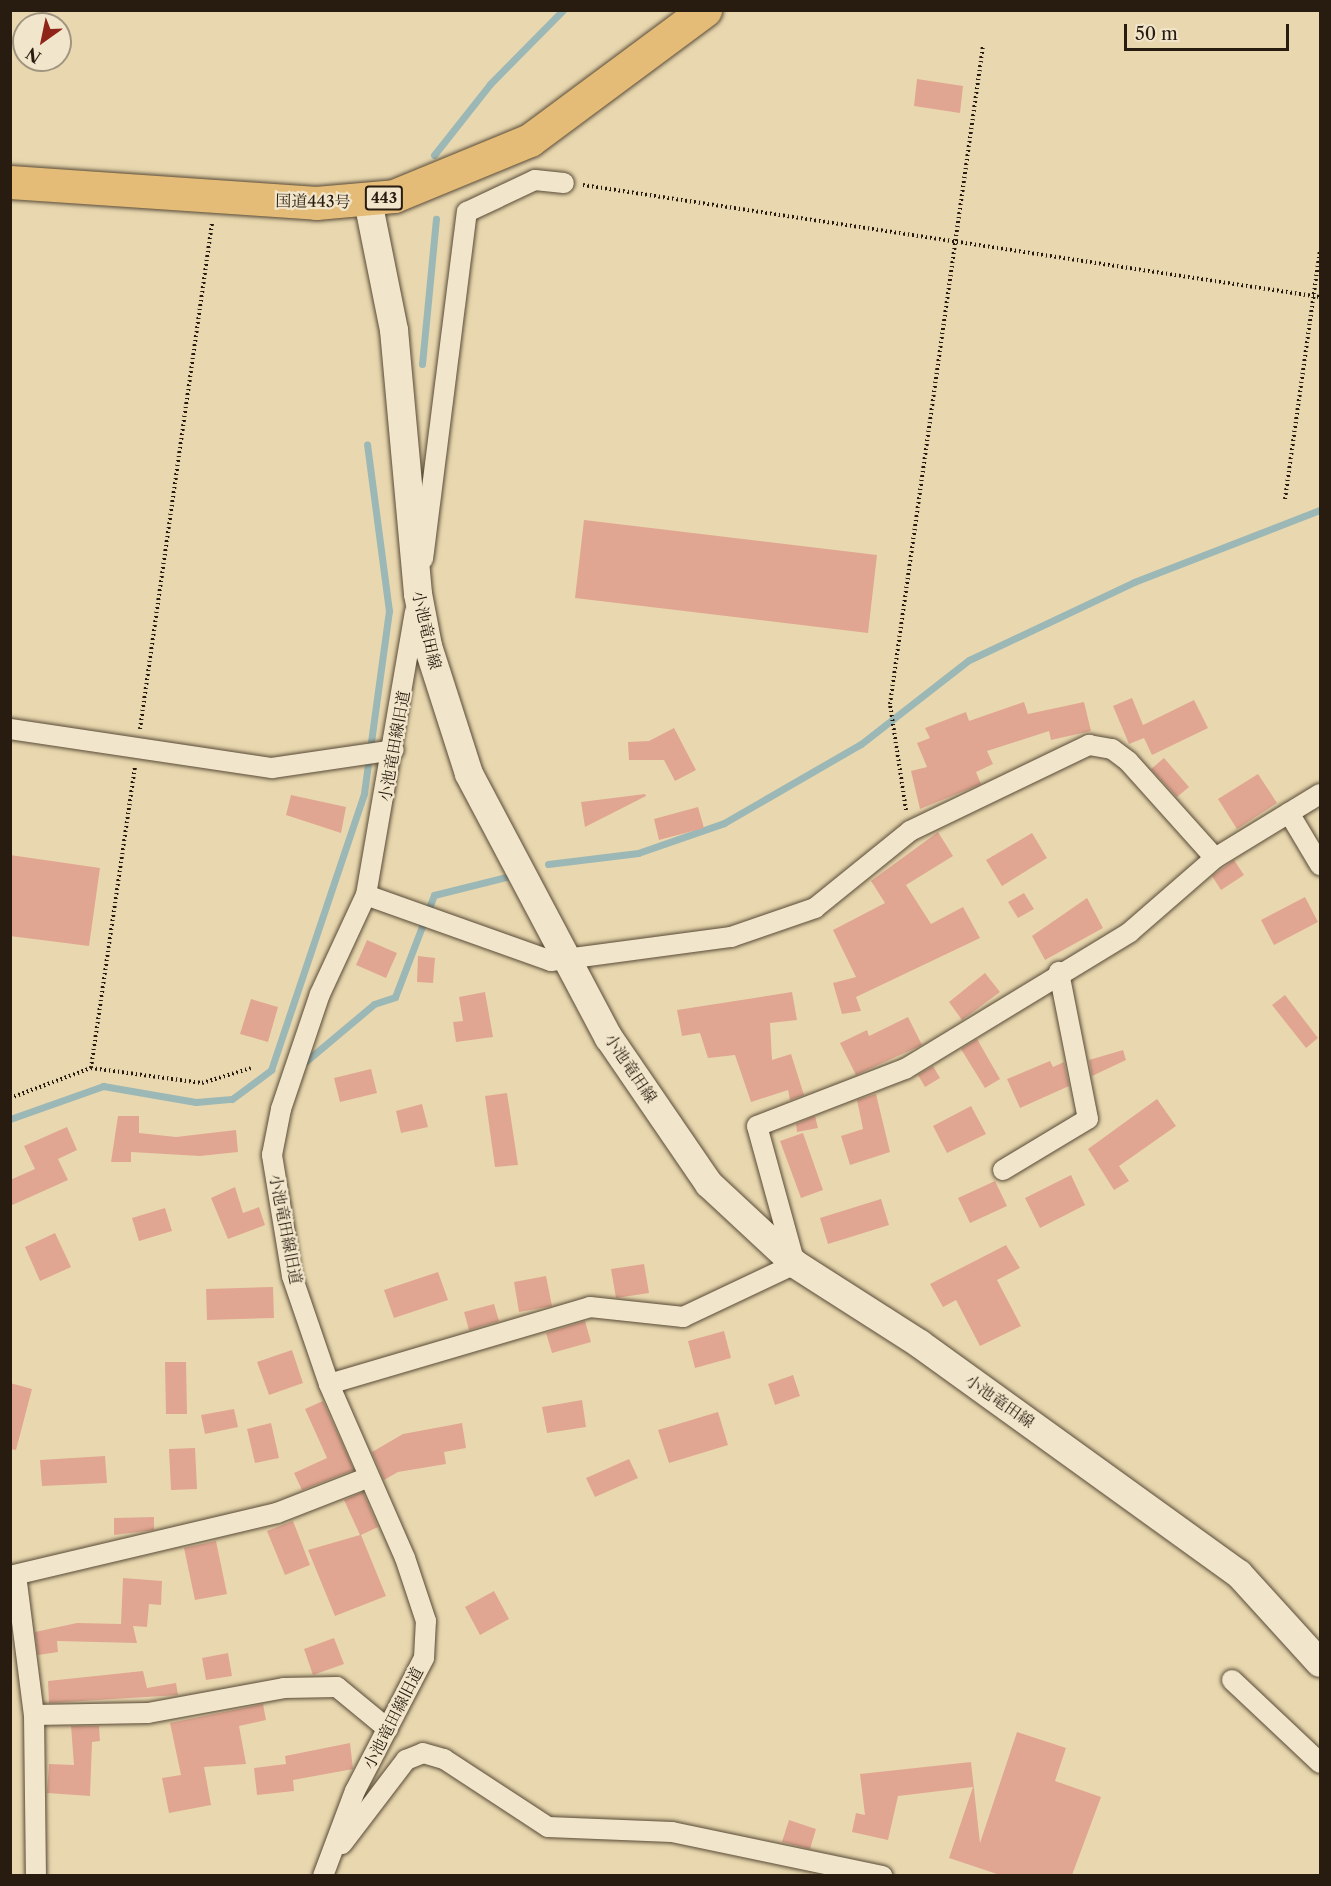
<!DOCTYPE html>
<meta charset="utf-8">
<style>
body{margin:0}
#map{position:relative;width:1331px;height:1886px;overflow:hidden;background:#e9d8af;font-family:"Libre Caslon Text","Noto Serif JP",serif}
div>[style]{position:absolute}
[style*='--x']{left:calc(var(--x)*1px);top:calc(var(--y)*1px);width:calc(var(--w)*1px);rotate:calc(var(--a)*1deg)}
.stream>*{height:7px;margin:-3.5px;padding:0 3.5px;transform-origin:3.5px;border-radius:3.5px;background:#9cb8b6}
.building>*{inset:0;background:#e1a691}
.path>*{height:4px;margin-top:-2px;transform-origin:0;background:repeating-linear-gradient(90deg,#281b0f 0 1.5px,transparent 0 4.5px)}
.roads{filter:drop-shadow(0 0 2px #584a37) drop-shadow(0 0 2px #584a37)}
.street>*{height:20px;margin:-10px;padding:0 10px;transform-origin:10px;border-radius:10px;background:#f1e6cb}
.secondary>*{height:28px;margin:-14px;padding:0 14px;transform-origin:14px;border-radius:14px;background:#f1e6cb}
.highway>*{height:33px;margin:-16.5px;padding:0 16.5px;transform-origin:16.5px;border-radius:16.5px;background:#e4bc78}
span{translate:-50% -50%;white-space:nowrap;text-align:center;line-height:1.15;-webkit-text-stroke:4.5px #f1e6cb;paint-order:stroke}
.shield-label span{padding:2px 4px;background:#f1e6cb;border:2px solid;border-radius:4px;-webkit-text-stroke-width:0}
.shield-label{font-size:15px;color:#281b0f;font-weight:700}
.street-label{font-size:16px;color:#281b0f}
.frame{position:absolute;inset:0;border:12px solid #281b0f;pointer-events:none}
.north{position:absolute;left:12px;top:12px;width:60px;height:60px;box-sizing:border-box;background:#f1e6cb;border:2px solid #a19580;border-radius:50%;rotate:213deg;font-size:16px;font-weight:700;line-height:24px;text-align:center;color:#281b0f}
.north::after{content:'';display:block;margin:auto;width:21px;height:27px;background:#8f2418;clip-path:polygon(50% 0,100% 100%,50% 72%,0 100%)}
.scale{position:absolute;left:1124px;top:24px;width:165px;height:27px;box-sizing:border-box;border:3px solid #281b0f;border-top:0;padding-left:8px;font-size:18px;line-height:21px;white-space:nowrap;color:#281b0f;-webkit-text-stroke:4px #f1e6cb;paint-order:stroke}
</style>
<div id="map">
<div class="stream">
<i style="--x:434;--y:155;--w:90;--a:-51.7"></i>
<i style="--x:490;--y:84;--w:104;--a:-45.4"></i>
<i style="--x:422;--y:364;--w:146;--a:-84.5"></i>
<i style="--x:548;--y:864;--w:91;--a:-7"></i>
<i style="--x:638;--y:853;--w:91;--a:-19.2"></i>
<i style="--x:724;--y:823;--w:158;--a:-30"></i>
<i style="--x:861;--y:744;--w:137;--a:-37.9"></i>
<i style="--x:969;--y:660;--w:183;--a:-25.3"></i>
<i style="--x:1134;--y:582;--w:199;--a:-21.2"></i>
<i style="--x:305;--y:1062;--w:90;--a:-40"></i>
<i style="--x:374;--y:1004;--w:22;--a:-18"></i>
<i style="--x:395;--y:997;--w:109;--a:-69.1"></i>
<i style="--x:434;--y:895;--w:74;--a:-14"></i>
<i style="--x:10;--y:1119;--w:99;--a:-19.5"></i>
<i style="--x:103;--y:1086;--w:94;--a:9.8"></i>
<i style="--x:196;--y:1102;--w:36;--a:-5"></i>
<i style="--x:232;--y:1099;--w:49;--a:-36.6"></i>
<i style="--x:271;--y:1070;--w:292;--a:-71.4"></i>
<i style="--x:364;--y:793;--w:184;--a:-82.2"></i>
<i style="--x:389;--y:611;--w:168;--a:-97.5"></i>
</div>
<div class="building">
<i style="clip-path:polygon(917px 79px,963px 86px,960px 113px,914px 106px)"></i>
<i style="clip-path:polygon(584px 520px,877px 555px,868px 633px,575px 598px)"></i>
<i style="clip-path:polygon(1132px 698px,1143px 725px,1194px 700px,1208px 728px,1152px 755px,1144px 738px,1129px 744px,1113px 706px)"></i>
<i style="clip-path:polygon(1024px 702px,1028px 714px,1084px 702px,1091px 731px,1051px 740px,1049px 731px,987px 751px,993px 764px,976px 772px,981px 784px,920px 809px,911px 771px,927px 767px,917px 743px,930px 738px,925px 728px,966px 712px,969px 721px)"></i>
<i style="clip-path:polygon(674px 728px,696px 770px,675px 781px,664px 760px,629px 760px,628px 742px,649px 741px)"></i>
<i style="clip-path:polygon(1164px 758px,1189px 787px,1177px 797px,1151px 769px)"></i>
<i style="clip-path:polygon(1258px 774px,1277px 803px,1237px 829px,1218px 799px)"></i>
<i style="clip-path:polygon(645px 794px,646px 796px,585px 827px,581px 802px)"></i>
<i style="clip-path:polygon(291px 795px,346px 807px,341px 833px,286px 815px)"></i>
<i style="clip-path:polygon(698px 807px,704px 828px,659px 840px,654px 819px)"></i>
<i style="clip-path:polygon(938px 832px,953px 856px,906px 885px,931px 924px,963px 907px,980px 938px,856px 997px,861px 1011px,842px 1014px,833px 983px,856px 977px,833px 930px,885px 903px,871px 881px)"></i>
<i style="clip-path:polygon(1032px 833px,1047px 858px,1002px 886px,986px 860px)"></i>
<i style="clip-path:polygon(10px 855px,100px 868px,89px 946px,10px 936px)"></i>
<i style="clip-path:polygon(1234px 860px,1244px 875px,1221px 890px,1212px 876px)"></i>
<i style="clip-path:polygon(1024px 893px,1034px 909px,1018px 918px,1008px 902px)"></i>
<i style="clip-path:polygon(1305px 897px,1318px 922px,1274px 945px,1261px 920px)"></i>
<i style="clip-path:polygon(1087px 898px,1103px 928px,1045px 960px,1032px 936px)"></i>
<i style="clip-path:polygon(367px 940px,397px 953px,386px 978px,356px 965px)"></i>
<i style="clip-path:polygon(418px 956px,435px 958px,433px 983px,417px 982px)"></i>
<i style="clip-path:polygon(985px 973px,1000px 992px,962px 1020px,949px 1002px)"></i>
<i style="clip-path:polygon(485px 992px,493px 1037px,456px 1042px,453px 1022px,463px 1021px,459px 997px)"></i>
<i style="clip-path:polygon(792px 992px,797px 1020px,770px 1023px,772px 1060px,791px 1054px,804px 1095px,790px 1100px,788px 1090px,751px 1102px,735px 1055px,708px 1058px,700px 1033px,682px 1036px,677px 1010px)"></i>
<i style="clip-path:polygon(1285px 995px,1318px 1038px,1306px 1048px,1272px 1005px)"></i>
<i style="clip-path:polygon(251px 999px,278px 1007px,268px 1042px,240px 1034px)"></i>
<i style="clip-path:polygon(908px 1017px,922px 1045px,856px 1075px,840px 1043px,867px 1030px,869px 1036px)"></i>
<i style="clip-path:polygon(977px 1039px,1000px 1079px,985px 1088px,961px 1049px)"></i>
<i style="clip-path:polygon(1123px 1050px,1126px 1060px,1092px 1076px,1089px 1060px)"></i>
<i style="clip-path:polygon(1050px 1061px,1053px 1067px,1064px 1062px,1069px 1086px,1020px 1108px,1007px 1079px)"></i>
<i style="clip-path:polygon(933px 1066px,940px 1078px,925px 1087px,918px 1075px)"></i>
<i style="clip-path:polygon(371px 1069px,377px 1093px,340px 1102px,334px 1078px)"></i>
<i style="clip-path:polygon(507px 1093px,518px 1165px,495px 1167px,485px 1096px)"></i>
<i style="clip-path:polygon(876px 1094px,890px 1152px,850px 1165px,841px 1136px,863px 1129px,857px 1100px)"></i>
<i style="clip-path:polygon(1157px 1099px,1176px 1126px,1119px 1166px,1129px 1181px,1114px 1190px,1088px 1149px)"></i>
<i style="clip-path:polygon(422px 1104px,428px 1127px,401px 1133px,396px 1111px)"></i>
<i style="clip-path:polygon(971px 1106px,986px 1134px,947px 1153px,933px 1126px)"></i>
<i style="clip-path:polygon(118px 1116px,139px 1116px,139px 1133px,176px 1137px,236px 1130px,238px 1152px,200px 1156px,131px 1152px,131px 1162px,111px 1162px)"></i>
<i style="clip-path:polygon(815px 1116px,818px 1128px,797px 1132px,796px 1124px)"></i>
<i style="clip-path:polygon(67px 1127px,77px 1150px,58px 1159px,68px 1180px,10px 1206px,10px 1180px,35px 1169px,24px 1146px)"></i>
<i style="clip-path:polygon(803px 1133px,823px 1190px,801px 1198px,780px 1141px)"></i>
<i style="clip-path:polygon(1071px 1175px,1085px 1205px,1040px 1228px,1025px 1198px)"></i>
<i style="clip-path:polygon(995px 1181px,1007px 1206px,970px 1223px,958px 1198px)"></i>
<i style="clip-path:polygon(235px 1187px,243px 1213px,259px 1207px,265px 1225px,228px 1239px,211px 1198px)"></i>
<i style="clip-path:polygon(881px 1199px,889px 1225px,828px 1244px,820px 1218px)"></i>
<i style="clip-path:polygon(165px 1208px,172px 1231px,139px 1241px,132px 1218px)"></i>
<i style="clip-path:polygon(55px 1233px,71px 1267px,40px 1281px,25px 1247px)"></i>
<i style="clip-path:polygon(1006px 1245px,1020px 1268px,997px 1280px,1021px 1326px,980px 1346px,956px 1300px,943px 1307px,930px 1284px)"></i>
<i style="clip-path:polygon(644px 1264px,649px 1293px,616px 1298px,611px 1269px)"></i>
<i style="clip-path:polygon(438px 1272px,448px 1300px,394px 1318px,384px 1290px)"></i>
<i style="clip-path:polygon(546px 1276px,552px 1306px,519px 1312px,514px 1282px)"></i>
<i style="clip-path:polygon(273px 1287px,274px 1318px,207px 1320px,206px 1289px)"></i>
<i style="clip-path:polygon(494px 1304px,499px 1321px,469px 1330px,464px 1312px)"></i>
<i style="clip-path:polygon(585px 1321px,591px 1342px,552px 1353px,546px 1333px)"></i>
<i style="clip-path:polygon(724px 1331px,731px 1358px,695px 1368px,688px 1341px)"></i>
<i style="clip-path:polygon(292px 1350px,303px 1383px,269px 1395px,257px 1362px)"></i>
<i style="clip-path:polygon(165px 1362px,186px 1362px,187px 1414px,166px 1414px)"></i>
<i style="clip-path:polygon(793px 1375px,800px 1396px,775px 1405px,768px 1384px)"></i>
<i style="clip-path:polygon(10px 1383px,32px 1389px,16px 1450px,10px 1449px)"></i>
<i style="clip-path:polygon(582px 1400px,586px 1427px,547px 1433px,542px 1407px)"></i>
<i style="clip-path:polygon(323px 1401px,354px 1470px,302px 1490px,294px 1473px,327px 1458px,305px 1409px)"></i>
<i style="clip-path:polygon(234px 1409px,238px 1427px,205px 1434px,201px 1415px)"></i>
<i style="clip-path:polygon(718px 1412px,728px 1445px,669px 1463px,658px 1430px)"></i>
<i style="clip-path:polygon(271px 1423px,279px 1458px,255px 1463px,247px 1429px)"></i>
<i style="clip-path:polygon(462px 1423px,466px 1448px,444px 1452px,446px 1464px,398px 1472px,384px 1480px,372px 1452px,403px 1434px)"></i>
<i style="clip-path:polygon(195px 1448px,197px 1489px,171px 1490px,169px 1449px)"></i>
<i style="clip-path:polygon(105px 1456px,107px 1483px,42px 1486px,40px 1460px)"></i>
<i style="clip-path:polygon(629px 1459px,638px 1478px,595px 1497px,586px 1478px)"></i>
<i style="clip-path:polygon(363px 1492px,378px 1527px,361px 1535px,386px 1596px,335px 1616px,308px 1550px,360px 1535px,344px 1500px)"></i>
<i style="clip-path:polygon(154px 1517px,154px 1530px,114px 1535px,114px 1518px)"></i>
<i style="clip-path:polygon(293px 1521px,310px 1565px,285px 1575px,267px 1531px)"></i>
<i style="clip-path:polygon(216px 1541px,227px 1594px,195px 1600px,184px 1548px)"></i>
<i style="clip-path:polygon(123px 1578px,162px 1581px,161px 1605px,149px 1604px,147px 1627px,133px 1626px,137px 1643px,57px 1641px,58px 1652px,38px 1655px,35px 1632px,77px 1623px,121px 1624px)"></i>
<i style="clip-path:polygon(494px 1591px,509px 1619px,480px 1635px,465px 1607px)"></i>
<i style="clip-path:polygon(334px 1638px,344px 1664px,313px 1675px,304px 1649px)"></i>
<i style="clip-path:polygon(228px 1653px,232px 1676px,206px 1680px,202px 1658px)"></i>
<i style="clip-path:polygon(143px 1671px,147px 1688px,176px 1683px,178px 1695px,49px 1703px,48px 1681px)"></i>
<i style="clip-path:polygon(263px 1704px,266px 1720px,239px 1726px,246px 1764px,204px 1767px,211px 1805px,169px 1813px,162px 1778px,181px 1775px,170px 1723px)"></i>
<i style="clip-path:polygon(71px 1726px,99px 1726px,100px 1741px,92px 1742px,90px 1796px,47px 1793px,49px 1764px,74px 1765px)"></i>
<i style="clip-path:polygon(1017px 1732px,1066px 1748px,1055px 1781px,1101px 1797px,1072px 1875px,1000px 1875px,949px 1858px,973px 1787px,898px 1796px,888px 1840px,852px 1832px,856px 1813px,865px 1815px,860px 1774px,971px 1762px,980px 1843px)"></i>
<i style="clip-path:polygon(350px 1743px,353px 1769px,293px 1780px,294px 1791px,257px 1795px,254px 1768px,286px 1764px,285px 1756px)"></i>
<i style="clip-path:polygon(789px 1820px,816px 1829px,810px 1849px,782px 1842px)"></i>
</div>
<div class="path">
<i style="--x:583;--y:185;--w:745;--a:8.64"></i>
<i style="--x:1285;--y:499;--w:252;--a:-82"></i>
<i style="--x:140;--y:729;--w:511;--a:-81.9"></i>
<i style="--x:906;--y:810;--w:107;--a:-98.6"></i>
<i style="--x:890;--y:704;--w:665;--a:-81.96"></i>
<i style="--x:91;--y:1068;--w:305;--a:-81.7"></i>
<i style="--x:10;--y:1098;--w:86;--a:-20.3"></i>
<i style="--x:91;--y:1068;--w:112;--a:7.7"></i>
<i style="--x:202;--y:1083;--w:51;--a:-17"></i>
</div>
<div class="roads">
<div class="street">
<i style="--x:423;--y:559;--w:350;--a:-82.8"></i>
<i style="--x:467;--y:212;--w:75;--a:-25.2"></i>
<i style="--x:535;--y:180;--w:29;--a:6"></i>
<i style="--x:10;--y:729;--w:265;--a:8.5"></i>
<i style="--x:272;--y:768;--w:123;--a:-8.4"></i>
<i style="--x:1289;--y:813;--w:61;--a:59.2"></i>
<i style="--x:366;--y:895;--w:196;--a:19.6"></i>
<i style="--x:551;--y:961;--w:182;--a:-7.6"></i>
<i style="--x:731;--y:937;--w:89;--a:-19"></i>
<i style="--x:815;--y:908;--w:122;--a:-39"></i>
<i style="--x:910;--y:831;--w:199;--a:-25.7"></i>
<i style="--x:1089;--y:745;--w:23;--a:10"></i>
<i style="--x:1112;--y:749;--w:20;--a:37"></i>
<i style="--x:1128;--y:761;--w:130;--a:48.1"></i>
<i style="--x:1003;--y:1170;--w:99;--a:-31"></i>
<i style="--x:1088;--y:1119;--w:150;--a:-101.2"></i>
<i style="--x:329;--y:1384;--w:272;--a:-16.4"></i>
<i style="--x:590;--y:1307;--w:94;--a:6.1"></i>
<i style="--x:683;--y:1317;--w:124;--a:-25.3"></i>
<i style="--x:795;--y:1264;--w:143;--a:-105.4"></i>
<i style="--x:757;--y:1126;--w:159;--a:-21.1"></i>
<i style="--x:905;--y:1069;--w:263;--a:-31.3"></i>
<i style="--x:1130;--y:932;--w:113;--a:-41"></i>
<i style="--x:1215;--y:858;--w:123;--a:-31.4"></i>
<i style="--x:16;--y:1575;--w:141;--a:82.7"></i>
<i style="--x:34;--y:1715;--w:161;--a:89.3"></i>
<i style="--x:10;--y:1576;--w:274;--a:-13.3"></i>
<i style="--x:277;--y:1513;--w:97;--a:-21.3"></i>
<i style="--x:1232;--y:1680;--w:121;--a:43.3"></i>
<i style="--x:34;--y:1715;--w:114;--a:-1"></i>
<i style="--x:148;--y:1713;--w:138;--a:-10.4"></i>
<i style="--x:284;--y:1688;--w:53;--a:-1.1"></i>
<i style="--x:337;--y:1687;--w:66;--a:39.5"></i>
<i style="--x:342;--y:1844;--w:106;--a:-52.7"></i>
<i style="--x:406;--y:1760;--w:18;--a:-22"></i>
<i style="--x:423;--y:1753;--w:22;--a:16"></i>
<i style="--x:444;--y:1759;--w:124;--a:33.2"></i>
<i style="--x:548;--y:1827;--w:124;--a:2.3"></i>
<i style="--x:672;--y:1832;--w:215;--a:11.8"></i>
<i style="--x:323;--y:1876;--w:91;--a:-69.4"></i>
<i style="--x:355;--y:1791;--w:150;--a:-62.6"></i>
<i style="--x:424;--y:1658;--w:37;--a:-87"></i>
<i style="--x:426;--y:1621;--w:66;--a:-108.4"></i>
<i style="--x:405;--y:1558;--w:190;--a:-113.6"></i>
<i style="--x:329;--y:1384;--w:114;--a:-108.9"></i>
<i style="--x:292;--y:1276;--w:123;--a:-99.4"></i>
<i style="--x:272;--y:1155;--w:47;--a:-78.9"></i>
<i style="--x:281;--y:1109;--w:121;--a:-71.3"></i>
<i style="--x:320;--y:994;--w:109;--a:-65.1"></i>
<i style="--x:366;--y:895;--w:287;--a:-80.2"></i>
</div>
<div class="secondary">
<i style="--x:368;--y:201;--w:132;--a:78.6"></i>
<i style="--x:394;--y:330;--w:265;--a:84.8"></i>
<i style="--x:418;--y:594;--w:53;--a:79.1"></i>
<i style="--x:428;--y:646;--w:134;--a:72.2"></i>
<i style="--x:469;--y:774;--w:299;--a:62.1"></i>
<i style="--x:609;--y:1038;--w:177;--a:55.6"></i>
<i style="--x:709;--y:1184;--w:117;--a:42.9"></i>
<i style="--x:795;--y:1264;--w:148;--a:32.6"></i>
<i style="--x:920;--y:1344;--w:393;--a:35.8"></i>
<i style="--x:1239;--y:1574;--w:120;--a:47.7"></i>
</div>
<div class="highway">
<i style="--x:10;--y:182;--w:307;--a:3.9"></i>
<i style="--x:316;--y:203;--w:78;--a:-5.1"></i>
<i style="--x:394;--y:196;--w:147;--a:-22.4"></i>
<i style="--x:530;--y:140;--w:218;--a:-36.6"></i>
</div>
</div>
<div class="shield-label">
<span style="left:384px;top:198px">443</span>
</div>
<div class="street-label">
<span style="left:313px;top:201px;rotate:1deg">国道443号</span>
<span style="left:427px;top:630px;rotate:77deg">小池竜田線</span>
<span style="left:394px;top:746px;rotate:-80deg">小池竜田線旧道</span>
<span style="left:631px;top:1068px;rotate:56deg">小池竜田線</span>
<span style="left:286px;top:1229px;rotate:79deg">小池竜田線旧道</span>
<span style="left:1000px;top:1401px;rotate:35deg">小池竜田線</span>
<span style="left:393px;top:1718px;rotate:-63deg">小池竜田線旧道</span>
</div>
<div class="frame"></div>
<div class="north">N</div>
<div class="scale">50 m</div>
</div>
